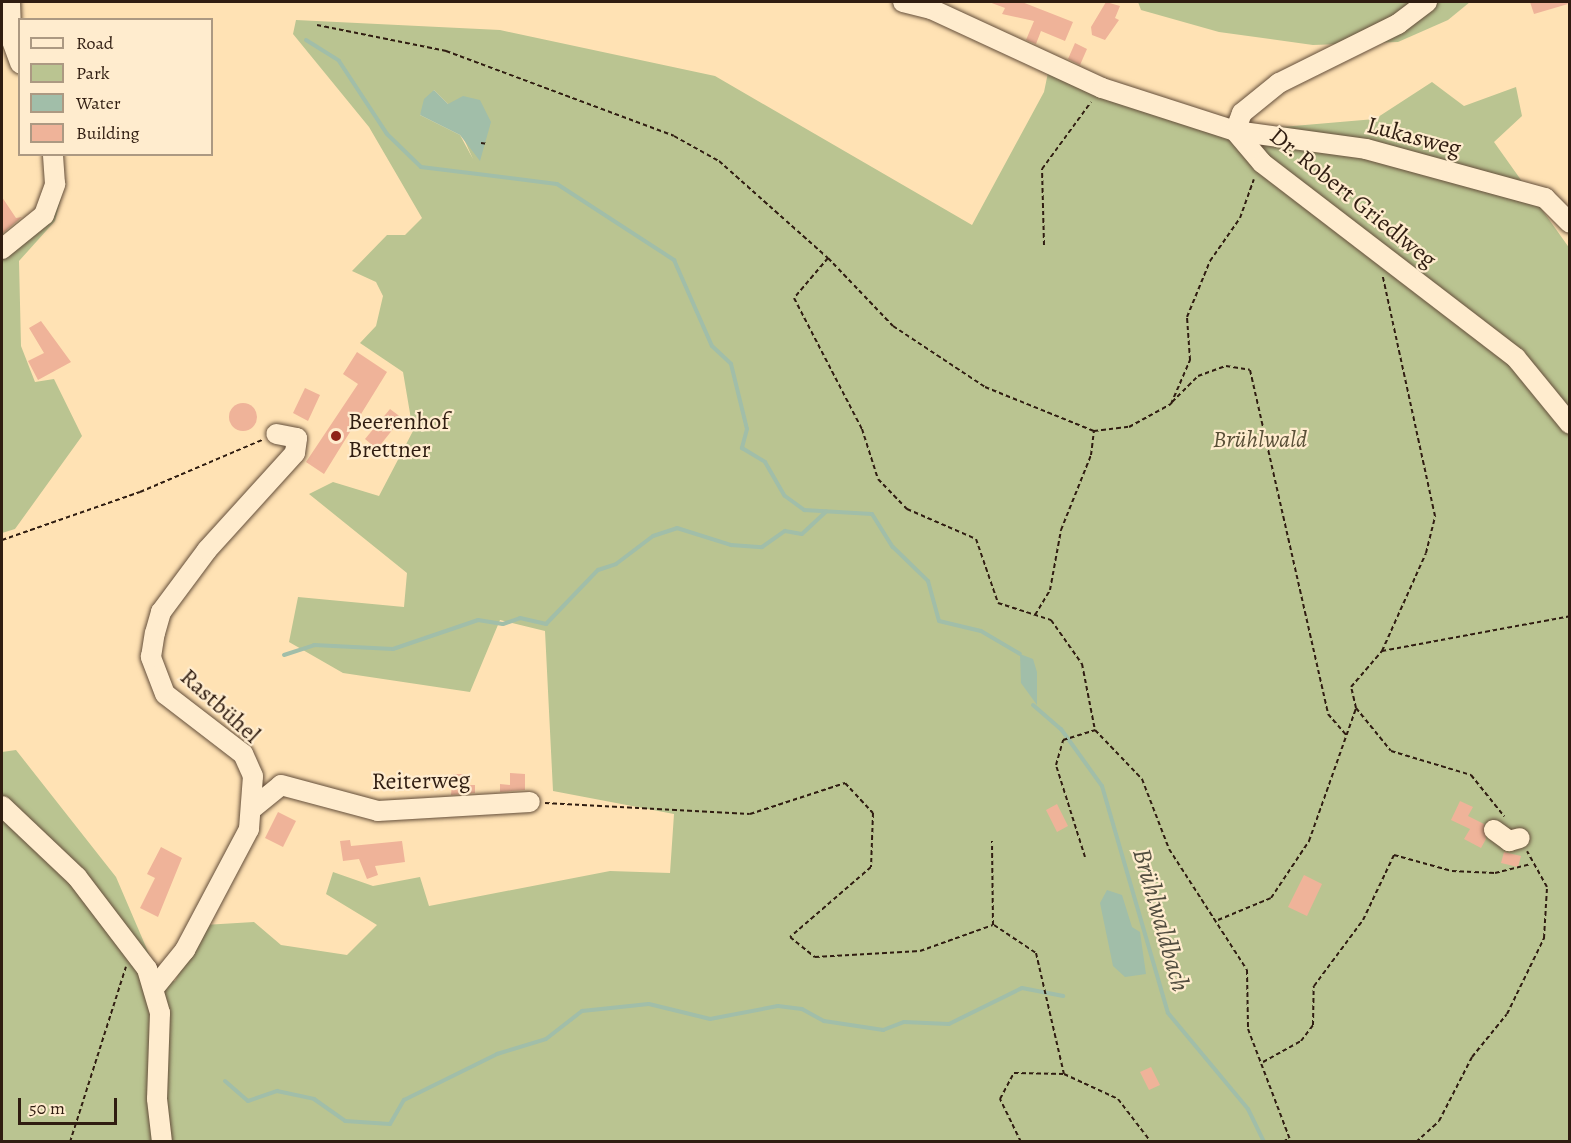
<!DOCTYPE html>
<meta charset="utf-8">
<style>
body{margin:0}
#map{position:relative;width:1571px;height:1143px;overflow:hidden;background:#ffe2b4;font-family:Alegreya,serif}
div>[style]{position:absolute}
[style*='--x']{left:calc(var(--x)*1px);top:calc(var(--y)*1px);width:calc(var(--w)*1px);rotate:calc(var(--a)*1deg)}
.green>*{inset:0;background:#bac491}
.water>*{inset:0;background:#a1bea9}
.stream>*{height:4px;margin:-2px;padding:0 2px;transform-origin:2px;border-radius:2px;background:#a1bea9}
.building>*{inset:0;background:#efb399}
.round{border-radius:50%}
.path>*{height:2px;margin-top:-1px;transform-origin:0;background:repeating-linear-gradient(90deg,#301d11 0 4.5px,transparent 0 7.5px)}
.roads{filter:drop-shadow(0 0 2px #644e3a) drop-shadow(0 0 2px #644e3a)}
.minor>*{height:20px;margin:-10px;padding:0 10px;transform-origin:10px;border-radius:10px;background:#ffecce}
.dots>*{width:16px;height:16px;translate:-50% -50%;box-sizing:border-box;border:3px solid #ffecce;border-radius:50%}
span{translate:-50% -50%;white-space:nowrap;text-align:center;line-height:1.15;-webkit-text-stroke:4.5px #ffecce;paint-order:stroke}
.street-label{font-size:24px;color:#301d11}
.poi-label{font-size:24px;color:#301d11}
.left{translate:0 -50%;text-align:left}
.park-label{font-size:24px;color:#594f37;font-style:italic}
.water-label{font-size:26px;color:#524d3f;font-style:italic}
.frame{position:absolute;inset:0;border:3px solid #301d11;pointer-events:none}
.legend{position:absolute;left:18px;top:18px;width:195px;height:138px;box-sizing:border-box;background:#ffecce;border:2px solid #ac9982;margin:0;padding:8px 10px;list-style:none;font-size:18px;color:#301d11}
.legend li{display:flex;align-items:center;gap:12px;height:30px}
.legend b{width:30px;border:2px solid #ac9982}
.scale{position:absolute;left:18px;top:1098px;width:99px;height:27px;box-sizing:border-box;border:3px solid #301d11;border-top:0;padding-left:8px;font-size:18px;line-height:21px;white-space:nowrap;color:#301d11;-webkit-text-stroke:4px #ffecce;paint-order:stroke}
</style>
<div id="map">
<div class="green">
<i style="clip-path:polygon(1138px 2px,1470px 2px,1448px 20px,1398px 42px,1313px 45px,1219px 32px,1141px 10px)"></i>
<i style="clip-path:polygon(evenodd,296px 20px,500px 30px,715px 76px,972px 225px,1044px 92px,1050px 63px,1235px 131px,1375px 119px,1432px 82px,1464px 106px,1516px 87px,1522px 116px,1494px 142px,1570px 249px,1569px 1141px,2px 1142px,2px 752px,16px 750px,116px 877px,161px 982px,175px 981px,204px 925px,254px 922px,281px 945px,347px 955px,377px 925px,326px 894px,333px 872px,373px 886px,420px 877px,429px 906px,610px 871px,670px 873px,674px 814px,553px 791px,545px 631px,500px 620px,470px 692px,343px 673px,289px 642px,298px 597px,404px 607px,407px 573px,309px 494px,333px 482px,379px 496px,413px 431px,403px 372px,360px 343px,376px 326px,383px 296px,376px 282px,352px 271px,387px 235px,405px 235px,422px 218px,369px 127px,293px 34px,296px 20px,434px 90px,448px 104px,473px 159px,460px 135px,420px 115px,434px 90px)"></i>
<i style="clip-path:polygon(46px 189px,63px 191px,55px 221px,19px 261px,21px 346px,35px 382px,54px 379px,82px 436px,15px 529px,2px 533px,2px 258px,30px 223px)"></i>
</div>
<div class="water">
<i style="clip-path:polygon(434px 90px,448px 104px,463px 96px,480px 100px,491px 122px,480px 161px,460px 135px,420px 115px,424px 99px)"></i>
<i style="clip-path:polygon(1020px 654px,1033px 659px,1037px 672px,1037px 705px,1021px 683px)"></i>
<i style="clip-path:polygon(1107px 890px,1122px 895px,1132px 927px,1140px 932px,1146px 974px,1125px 977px,1113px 966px,1100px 903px)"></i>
</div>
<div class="stream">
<i style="--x:306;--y:40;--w:39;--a:32"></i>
<i style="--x:339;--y:61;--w:87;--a:56.7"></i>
<i style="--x:387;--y:134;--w:47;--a:44.1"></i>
<i style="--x:421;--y:167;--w:137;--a:7.1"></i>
<i style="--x:557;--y:184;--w:140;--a:33"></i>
<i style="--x:674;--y:260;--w:94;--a:66.2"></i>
<i style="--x:712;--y:346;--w:26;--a:43"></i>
<i style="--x:731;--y:364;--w:67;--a:76.2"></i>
<i style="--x:747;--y:429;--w:20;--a:105"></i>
<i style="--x:742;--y:448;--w:27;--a:31"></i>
<i style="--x:765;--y:462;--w:39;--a:60"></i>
<i style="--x:785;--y:496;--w:24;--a:36"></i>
<i style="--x:804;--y:510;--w:68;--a:3.4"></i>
<i style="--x:872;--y:514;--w:39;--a:58"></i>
<i style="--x:893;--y:547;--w:49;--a:44.2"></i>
<i style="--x:928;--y:581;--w:41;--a:74.6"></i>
<i style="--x:939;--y:621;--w:43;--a:13.4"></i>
<i style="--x:981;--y:631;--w:45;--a:30.5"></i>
<i style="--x:284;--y:655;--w:32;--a:-18"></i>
<i style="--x:314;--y:645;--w:79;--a:2.9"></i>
<i style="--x:393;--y:649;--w:90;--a:-18.8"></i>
<i style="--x:478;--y:620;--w:25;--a:9"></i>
<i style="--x:503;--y:624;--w:18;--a:-19"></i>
<i style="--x:520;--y:618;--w:27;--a:13"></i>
<i style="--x:546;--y:624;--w:75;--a:-46.1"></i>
<i style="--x:598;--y:570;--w:19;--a:-18"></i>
<i style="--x:616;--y:564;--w:46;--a:-37.1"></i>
<i style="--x:653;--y:536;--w:25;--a:-18"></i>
<i style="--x:677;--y:528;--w:57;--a:17.5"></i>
<i style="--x:731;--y:545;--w:31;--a:4"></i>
<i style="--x:762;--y:547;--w:28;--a:-35"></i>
<i style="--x:785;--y:531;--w:17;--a:10"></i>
<i style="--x:802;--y:534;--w:33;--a:-43"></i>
<i style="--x:1033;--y:705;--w:37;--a:41"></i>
<i style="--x:1061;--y:729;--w:70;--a:54.3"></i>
<i style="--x:1102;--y:786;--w:236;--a:73.8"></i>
<i style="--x:1168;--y:1013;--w:125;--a:50.2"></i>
<i style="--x:1248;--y:1109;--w:37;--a:64"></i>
<i style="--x:225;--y:1081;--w:30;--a:41"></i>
<i style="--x:248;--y:1101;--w:31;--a:-19"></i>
<i style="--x:277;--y:1091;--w:38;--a:12"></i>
<i style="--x:314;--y:1099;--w:38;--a:35"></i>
<i style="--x:345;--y:1121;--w:45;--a:3.8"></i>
<i style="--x:390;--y:1124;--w:28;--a:-60"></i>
<i style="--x:404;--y:1100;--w:104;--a:-26.3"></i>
<i style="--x:497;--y:1054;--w:51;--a:-17"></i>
<i style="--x:546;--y:1039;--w:46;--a:-37.9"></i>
<i style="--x:582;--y:1011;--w:67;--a:-6"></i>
<i style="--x:649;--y:1004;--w:63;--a:13.8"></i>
<i style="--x:710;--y:1019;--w:69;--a:-10.8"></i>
<i style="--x:778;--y:1006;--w:24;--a:7"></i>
<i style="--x:802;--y:1009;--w:25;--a:29"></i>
<i style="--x:824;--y:1021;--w:60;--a:8.7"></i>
<i style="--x:883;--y:1030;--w:22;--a:-21"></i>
<i style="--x:904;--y:1022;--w:45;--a:2.5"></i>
<i style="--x:949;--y:1024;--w:81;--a:-26.3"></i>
<i style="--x:1022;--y:988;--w:42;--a:11"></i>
</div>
<div class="building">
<i style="clip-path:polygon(989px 2px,1022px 2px,1073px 22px,1065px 41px,1041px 31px,1036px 44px,1026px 40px,1034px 21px,1002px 14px,1005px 8px)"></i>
<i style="clip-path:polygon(1106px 2px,1120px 6px,1115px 18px,1119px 20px,1105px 40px,1092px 35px,1091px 27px)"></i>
<i style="clip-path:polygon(1530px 2px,1567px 2px,1568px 4px,1534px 14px)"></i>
<i style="clip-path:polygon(1075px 43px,1087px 49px,1080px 65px,1068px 59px)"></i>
<i style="clip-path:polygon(2px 197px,16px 218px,22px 217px,3px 233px)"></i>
<i style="clip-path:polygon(41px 321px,71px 362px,38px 380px,28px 361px,44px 353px,29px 328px)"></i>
<i style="clip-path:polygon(357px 352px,387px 372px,324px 474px,306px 462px,358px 384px,343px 374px)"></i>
<i style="clip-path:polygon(305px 388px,320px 395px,308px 421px,293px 413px)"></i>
<i class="round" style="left:229px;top:403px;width:28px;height:28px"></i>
<i style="clip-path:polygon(390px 409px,402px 418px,377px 449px,365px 439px)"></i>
<i style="clip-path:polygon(510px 773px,525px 774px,525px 790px,500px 792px,500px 784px,510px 785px)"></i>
<i style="clip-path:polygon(453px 774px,465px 774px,465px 785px,475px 785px,475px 793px,451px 795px)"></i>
<i style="clip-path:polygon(1460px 801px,1473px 807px,1468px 816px,1484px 824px,1486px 839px,1481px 848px,1464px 839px,1470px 829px,1451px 820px)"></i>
<i style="clip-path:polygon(1057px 804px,1068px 826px,1057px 832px,1046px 810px)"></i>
<i style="clip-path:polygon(278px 812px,296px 821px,283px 847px,265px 838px)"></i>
<i style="clip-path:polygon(350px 840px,351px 846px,402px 841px,405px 862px,375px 866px,378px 875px,367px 879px,359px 859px,343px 861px,340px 841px)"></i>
<i style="clip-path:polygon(161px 847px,182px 858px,158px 917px,140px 908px,155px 878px,147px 874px)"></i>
<i style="clip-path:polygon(1504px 852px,1521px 856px,1518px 867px,1501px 863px)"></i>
<i style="clip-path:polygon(1304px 875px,1322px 884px,1307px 916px,1288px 907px)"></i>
<i style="clip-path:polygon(1151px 1067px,1160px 1085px,1149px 1090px,1140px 1072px)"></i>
</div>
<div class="path">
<i style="--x:317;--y:25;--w:132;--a:11.4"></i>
<i style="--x:446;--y:51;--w:243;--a:20.4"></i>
<i style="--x:674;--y:136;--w:51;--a:29.1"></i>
<i style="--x:719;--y:161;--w:146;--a:41.7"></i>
<i style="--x:828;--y:258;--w:94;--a:46.3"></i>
<i style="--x:893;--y:326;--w:110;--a:33.5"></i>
<i style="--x:985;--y:387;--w:118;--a:22"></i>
<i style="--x:481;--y:143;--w:7;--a:8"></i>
<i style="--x:1044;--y:245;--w:76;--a:-91.5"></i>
<i style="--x:1042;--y:169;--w:83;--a:-53.8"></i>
<i style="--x:828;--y:258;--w:52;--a:130.4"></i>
<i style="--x:794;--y:298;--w:148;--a:62.6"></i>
<i style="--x:862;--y:429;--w:52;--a:72.3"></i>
<i style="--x:878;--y:479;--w:42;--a:46"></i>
<i style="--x:907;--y:509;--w:75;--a:23.5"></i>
<i style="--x:976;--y:539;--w:68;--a:71"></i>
<i style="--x:998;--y:603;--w:56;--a:17.8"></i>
<i style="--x:1051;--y:620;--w:54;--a:54.8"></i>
<i style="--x:1082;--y:664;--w:67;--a:78.9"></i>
<i style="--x:1095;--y:730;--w:68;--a:46.2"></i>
<i style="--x:1142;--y:779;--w:75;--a:68.9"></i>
<i style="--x:1169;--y:849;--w:144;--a:57.2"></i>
<i style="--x:1247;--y:970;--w:59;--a:89"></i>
<i style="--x:1248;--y:1029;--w:121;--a:69.2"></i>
<i style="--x:1172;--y:402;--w:37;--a:-45"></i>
<i style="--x:1198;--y:376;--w:30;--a:-20"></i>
<i style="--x:1226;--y:366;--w:24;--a:9"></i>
<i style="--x:1250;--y:370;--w:353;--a:77.2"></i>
<i style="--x:1328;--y:714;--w:28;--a:49"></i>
<i style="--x:2;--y:540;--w:146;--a:-19.2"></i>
<i style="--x:140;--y:492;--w:133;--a:-23.1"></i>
<i style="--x:1035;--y:615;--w:29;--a:-59"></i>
<i style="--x:1050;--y:590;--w:61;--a:-79.6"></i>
<i style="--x:1061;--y:530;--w:81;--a:-68.2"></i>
<i style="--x:1091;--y:455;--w:24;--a:-83"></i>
<i style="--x:1094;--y:431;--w:35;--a:-7"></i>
<i style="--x:1129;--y:427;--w:48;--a:-28.7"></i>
<i style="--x:1171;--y:404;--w:48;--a:-66.6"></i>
<i style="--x:1190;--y:360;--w:43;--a:-94"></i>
<i style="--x:1187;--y:317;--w:61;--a:-67.7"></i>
<i style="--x:1210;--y:261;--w:52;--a:-55.1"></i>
<i style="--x:1240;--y:218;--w:41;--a:-70.3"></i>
<i style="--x:1382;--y:651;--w:107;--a:-65.8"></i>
<i style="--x:1426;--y:553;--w:38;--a:-76"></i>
<i style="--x:1435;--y:516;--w:245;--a:-102.3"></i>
<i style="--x:1356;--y:708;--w:55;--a:50.9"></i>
<i style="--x:1391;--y:751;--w:84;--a:16.7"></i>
<i style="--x:1471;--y:775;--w:53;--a:51.2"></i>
<i style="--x:545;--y:803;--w:205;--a:3.1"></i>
<i style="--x:750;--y:814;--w:100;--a:-18.1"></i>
<i style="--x:845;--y:783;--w:41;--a:47"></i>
<i style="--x:873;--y:813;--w:54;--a:92.1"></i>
<i style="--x:871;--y:867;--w:107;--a:139.2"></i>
<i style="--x:790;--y:937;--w:32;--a:39"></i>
<i style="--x:815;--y:957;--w:105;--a:-3.3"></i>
<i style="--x:920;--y:951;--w:77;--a:-19.6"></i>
<i style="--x:993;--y:925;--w:84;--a:-90.7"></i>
<i style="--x:1085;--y:857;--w:96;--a:-107.5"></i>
<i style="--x:1056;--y:765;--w:26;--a:-74"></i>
<i style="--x:1063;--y:740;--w:34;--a:-17"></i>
<i style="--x:1218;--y:920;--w:57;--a:-22.5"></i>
<i style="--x:1271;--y:898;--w:69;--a:-56.3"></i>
<i style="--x:1309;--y:841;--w:141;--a:-70.5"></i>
<i style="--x:1356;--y:708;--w:22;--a:-103"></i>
<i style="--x:1351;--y:687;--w:48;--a:-49.3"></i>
<i style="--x:1382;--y:651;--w:191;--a:-10.5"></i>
<i style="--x:994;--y:925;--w:50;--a:33.7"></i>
<i style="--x:1036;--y:953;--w:124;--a:77"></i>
<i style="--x:1263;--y:1062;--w:43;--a:-28.9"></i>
<i style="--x:1301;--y:1041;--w:20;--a:-53"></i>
<i style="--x:1313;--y:1025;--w:39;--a:-89"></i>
<i style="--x:1314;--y:986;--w:82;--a:-53.4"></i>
<i style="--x:1363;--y:920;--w:72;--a:-64.5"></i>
<i style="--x:1394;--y:855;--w:60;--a:15.4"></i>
<i style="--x:1452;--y:871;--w:43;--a:2.7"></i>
<i style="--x:1495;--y:873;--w:37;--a:-14"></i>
<i style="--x:70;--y:1142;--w:184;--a:-72.3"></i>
<i style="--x:1021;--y:1142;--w:48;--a:-116"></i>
<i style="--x:1000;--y:1099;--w:30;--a:-62"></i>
<i style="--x:1014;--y:1073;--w:50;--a:1.1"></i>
<i style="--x:1064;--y:1074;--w:60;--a:24.8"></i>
<i style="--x:1118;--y:1099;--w:54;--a:52.5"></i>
<i style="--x:1283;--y:1142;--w:7;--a:-34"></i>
<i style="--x:1416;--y:1142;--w:31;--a:-42"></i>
<i style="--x:1439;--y:1121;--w:72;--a:-62.7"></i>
<i style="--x:1472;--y:1057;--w:55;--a:-50.9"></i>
<i style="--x:1507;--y:1014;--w:85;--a:-64"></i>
<i style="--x:1544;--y:938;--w:51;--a:-86.6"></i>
<i style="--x:1547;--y:887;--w:41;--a:-119.1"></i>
</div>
<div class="roads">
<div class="minor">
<i style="--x:10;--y:2;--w:36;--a:88"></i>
<i style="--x:11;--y:38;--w:27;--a:70"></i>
<i style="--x:903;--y:2;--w:29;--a:14"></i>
<i style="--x:931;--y:9;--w:188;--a:24.8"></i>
<i style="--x:1102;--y:88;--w:140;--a:17.9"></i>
<i style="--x:1235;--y:131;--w:42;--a:49.8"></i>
<i style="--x:1262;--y:163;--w:320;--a:37.5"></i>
<i style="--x:1516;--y:358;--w:85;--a:50.7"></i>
<i style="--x:1427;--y:2;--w:36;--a:143"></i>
<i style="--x:1398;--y:24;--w:133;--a:153.6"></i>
<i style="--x:1279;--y:83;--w:48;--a:141"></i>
<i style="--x:1242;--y:113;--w:19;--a:111"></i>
<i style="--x:1235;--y:131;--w:132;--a:7.8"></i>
<i style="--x:1366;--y:149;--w:186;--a:15.3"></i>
<i style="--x:1545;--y:198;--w:35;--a:45"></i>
<i style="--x:2;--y:249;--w:54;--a:-39"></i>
<i style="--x:44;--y:215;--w:33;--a:-70"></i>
<i style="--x:55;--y:184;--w:30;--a:-94"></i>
<i style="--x:2;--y:806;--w:103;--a:43.4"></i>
<i style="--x:77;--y:877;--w:116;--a:52.7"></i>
<i style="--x:147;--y:969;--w:46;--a:73.5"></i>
<i style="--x:160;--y:1013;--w:86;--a:92"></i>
<i style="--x:157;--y:1099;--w:43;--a:83.4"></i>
<i style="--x:253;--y:808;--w:36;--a:-39"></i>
<i style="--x:281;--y:785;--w:100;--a:15"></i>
<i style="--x:378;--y:811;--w:152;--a:-3.4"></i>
<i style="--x:1494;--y:830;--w:19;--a:36"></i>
<i style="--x:1509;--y:841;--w:11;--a:-15"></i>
<i style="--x:155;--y:987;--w:48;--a:-51"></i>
<i style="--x:185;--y:950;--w:137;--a:-62.1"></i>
<i style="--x:249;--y:829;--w:53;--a:-85.7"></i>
<i style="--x:253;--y:776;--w:24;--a:-114"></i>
<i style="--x:243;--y:754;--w:98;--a:-142.4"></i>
<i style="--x:165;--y:694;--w:40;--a:-111"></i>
<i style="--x:151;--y:657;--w:24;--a:-81"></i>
<i style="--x:155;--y:633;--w:22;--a:-74"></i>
<i style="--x:161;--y:612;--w:77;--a:-53.4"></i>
<i style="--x:207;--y:550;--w:131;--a:-47.8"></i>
<i style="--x:295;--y:453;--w:15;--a:-82"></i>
<i style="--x:297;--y:438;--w:21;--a:-169"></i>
</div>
</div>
<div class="dots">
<i style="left:336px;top:436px;background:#8f2418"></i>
</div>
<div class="street-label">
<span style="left:1414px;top:137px;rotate:15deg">Lukasweg</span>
<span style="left:1353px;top:198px;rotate:39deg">Dr. Robert Griedlweg</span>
<span style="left:220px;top:706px;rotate:42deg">Rastbühel</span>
<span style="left:421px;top:781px;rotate:-1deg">Reiterweg</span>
</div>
<div class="poi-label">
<span class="left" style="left:348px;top:436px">Beerenhof<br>Brettner</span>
</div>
<div class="park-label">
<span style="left:1260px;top:440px">Brühlwald</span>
</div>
<div class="water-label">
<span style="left:1161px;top:920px;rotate:74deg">Brühlwaldbach</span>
</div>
<div class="frame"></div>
<ul class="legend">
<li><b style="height:8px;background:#ffecce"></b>Road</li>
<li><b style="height:16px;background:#bac491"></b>Park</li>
<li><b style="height:16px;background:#a1bea9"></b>Water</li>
<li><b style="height:16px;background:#efb399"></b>Building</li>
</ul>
<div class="scale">50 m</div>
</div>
